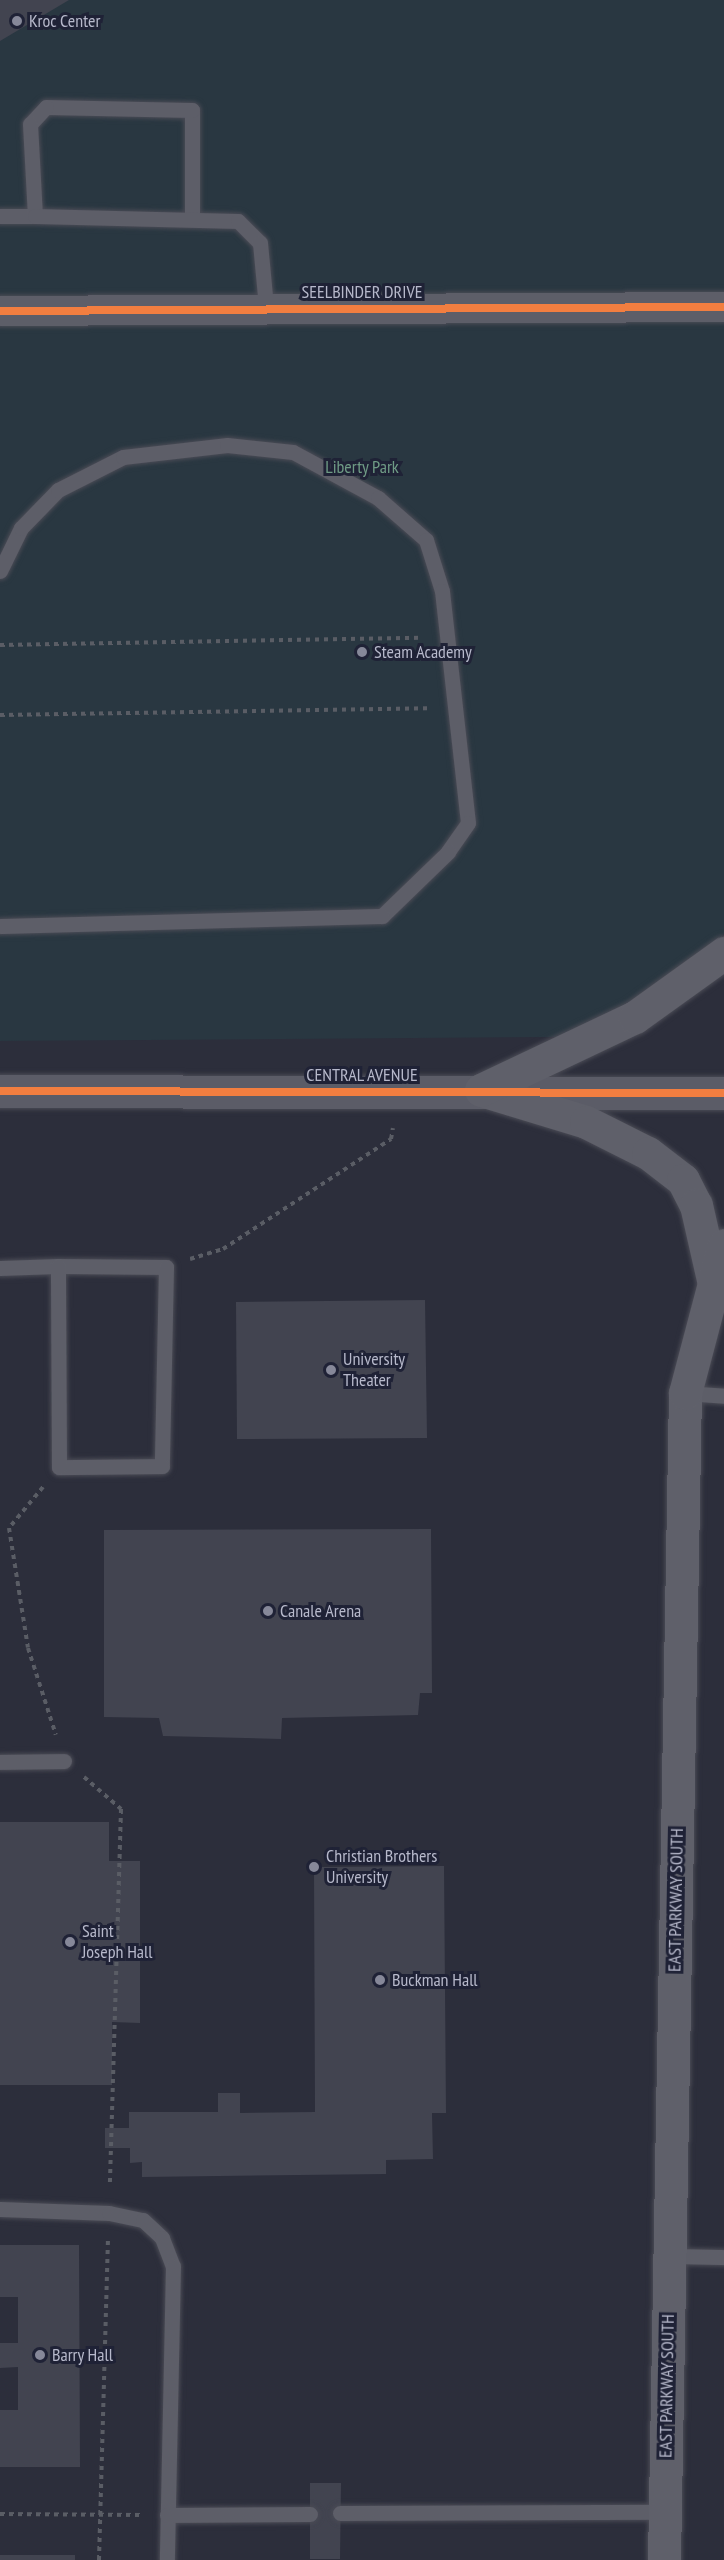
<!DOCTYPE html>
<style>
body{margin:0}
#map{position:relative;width:724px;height:2560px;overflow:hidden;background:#2c2e3b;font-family:"PT Sans Narrow",sans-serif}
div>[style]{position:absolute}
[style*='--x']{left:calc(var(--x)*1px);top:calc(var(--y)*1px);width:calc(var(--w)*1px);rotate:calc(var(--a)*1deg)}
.green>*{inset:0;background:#293741}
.building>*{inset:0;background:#424450}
.path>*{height:4px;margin-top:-2px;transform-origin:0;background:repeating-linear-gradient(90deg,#5a5d65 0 4.5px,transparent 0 9px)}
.roads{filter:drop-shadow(0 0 2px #4a4b55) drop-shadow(0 0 2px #4a4b55)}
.service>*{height:15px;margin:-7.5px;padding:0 7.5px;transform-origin:7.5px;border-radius:7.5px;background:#5d5e68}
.minor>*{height:30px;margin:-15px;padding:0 15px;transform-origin:15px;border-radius:15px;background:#5d5e68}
.secondary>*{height:33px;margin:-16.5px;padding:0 16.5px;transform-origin:16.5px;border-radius:16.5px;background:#5b5c67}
.primary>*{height:33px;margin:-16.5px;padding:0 16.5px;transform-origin:16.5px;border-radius:16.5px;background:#5f606a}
.cycleway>*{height:8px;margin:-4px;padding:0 4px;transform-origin:4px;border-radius:4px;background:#f27e40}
.dots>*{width:16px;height:16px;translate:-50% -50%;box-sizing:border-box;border:3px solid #1f2236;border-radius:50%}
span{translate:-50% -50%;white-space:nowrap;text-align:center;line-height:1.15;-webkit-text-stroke:6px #1f2236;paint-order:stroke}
.poi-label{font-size:18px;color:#b7b9cb}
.left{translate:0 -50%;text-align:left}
.street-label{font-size:18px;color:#b7b9cb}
.park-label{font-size:18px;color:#6f9b85}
</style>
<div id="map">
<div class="green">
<i style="clip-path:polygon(0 0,724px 0,724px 933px,716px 947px,581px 1034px,557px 1037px,0 1041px)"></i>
</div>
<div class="building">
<i style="clip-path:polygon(0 0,69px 0,0 41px)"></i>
<i style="clip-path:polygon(425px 1300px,427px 1438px,237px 1439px,236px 1302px)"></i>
<i style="clip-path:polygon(431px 1529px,432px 1693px,420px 1693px,418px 1715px,282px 1718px,281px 1739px,163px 1736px,159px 1718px,104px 1717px,104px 1530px)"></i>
<i style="clip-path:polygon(0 1822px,109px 1822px,109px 1861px,140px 1861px,140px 2023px,112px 2022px,112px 2085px,0 2085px)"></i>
<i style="clip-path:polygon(444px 1866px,446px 2113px,432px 2113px,433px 2159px,386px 2160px,386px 2174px,142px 2177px,142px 2162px,130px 2163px,130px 2148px,105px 2148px,105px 2128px,129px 2128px,129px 2112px,218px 2112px,218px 2093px,240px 2093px,240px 2113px,315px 2112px,314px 1867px)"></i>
<i style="clip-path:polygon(0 2245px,79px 2245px,80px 2467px,0 2467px,0 2410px,18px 2410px,18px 2367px,0 2368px,0 2343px,18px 2343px,18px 2297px,0 2297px)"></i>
<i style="clip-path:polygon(310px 2483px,341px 2483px,340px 2559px,310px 2559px)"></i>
<i style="clip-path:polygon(0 2555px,75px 2555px,75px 2560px,0 2560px)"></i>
</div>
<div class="path">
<i style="--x:0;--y:645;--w:422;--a:-1"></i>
<i style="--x:0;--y:715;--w:428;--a:-0.9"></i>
<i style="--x:190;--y:1259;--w:34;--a:-17"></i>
<i style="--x:223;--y:1249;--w:201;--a:-33.2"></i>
<i style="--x:391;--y:1139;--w:11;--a:-80"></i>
<i style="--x:43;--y:1487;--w:53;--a:129.7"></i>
<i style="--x:9;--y:1528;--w:121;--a:81"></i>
<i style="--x:28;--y:1648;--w:91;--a:72.2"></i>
<i style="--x:84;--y:1777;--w:49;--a:40.9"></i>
<i style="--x:121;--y:1809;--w:378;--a:91.7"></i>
<i style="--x:0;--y:2514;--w:142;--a:0.4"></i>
<i style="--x:99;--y:2560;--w:320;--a:-88.4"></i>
</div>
<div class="roads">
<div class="service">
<i style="--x:0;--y:216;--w:35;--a:0"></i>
<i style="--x:192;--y:216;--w:106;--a:-90"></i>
<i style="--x:192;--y:110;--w:146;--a:-178.8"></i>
<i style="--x:46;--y:107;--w:23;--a:133"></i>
<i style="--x:30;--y:124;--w:92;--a:86.9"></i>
<i style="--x:35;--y:216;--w:203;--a:1.4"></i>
<i style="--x:238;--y:221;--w:31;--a:45"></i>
<i style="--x:260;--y:243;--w:64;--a:84.6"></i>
<i style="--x:0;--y:571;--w:48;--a:-64"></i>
<i style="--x:21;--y:528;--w:53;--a:-45.8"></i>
<i style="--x:58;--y:490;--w:73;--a:-26.9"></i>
<i style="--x:123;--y:457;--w:105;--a:-6.6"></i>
<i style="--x:227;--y:445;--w:66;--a:6.1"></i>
<i style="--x:293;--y:452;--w:97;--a:28.4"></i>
<i style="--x:378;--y:498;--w:64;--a:41.2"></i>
<i style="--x:426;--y:540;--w:53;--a:72.6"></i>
<i style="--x:442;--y:591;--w:233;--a:83.6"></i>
<i style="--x:468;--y:823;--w:35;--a:125"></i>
<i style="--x:448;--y:852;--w:92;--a:135.9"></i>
<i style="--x:382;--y:916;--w:382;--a:178.5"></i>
<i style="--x:0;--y:1268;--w:58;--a:-2"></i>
<i style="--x:58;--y:1266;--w:108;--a:0.5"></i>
<i style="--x:166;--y:1267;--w:199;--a:91.2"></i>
<i style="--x:162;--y:1466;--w:103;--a:179.4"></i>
<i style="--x:59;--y:1467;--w:201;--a:-90.3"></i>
<i style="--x:685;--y:1393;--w:39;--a:4"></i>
<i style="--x:0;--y:1762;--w:64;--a:-0.9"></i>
<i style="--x:0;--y:2209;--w:109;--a:2.1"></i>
<i style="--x:109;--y:2213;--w:35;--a:12"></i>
<i style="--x:143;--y:2220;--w:26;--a:43"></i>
<i style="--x:162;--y:2238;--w:30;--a:69"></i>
<i style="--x:173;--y:2266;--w:294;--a:91.2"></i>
<i style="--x:670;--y:2256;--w:54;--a:1.1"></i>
<i style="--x:340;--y:2513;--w:325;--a:-0.2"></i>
<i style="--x:167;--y:2515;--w:143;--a:-0.4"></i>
</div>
<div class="minor">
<i style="--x:0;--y:311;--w:724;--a:-0.32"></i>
</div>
<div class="secondary">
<i style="--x:0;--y:1091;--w:724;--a:0.16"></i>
</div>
<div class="primary">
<i style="--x:481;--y:1090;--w:110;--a:16.9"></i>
<i style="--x:586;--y:1122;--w:69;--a:26.6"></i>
<i style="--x:648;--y:1153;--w:44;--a:37.6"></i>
<i style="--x:683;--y:1180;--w:28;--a:63"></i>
<i style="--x:696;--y:1205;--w:77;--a:77.2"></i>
<i style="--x:481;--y:1090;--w:170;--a:-25.4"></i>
<i style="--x:635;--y:1017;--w:110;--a:-35.7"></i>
<i style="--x:664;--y:2560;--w:1167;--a:-88.97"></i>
<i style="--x:685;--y:1393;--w:153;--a:-75.2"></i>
</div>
</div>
<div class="cycleway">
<i style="--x:0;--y:311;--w:724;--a:-0.32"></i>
<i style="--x:0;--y:1091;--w:724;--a:0.16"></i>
</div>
<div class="dots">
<i style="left:17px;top:21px;background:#868899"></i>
<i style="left:362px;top:652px;background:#868899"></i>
<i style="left:331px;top:1370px;background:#868899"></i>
<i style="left:268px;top:1611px;background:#868899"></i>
<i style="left:314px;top:1867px;background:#868899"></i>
<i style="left:70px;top:1942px;background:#868899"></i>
<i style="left:380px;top:1980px;background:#868899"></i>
<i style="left:40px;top:2355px;background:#868899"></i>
</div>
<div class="poi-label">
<span class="left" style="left:29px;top:21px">Kroc Center</span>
<span class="left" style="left:374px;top:652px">Steam Academy</span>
<span class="left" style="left:343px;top:1370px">University<br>Theater</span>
<span class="left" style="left:280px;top:1611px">Canale Arena</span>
<span class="left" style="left:326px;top:1867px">Christian Brothers<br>University</span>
<span class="left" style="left:82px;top:1942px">Saint<br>Joseph Hall</span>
<span class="left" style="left:392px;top:1980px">Buckman Hall</span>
<span class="left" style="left:52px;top:2355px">Barry Hall</span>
</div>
<div class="street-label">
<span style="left:362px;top:292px">SEELBINDER DRIVE</span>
<span style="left:362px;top:1075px">CENTRAL AVENUE</span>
<span style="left:676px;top:1900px;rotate:-89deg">EAST PARKWAY SOUTH</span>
<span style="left:667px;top:2386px;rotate:-89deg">EAST PARKWAY SOUTH</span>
</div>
<div class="park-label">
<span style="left:362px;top:467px">Liberty Park</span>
</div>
</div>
